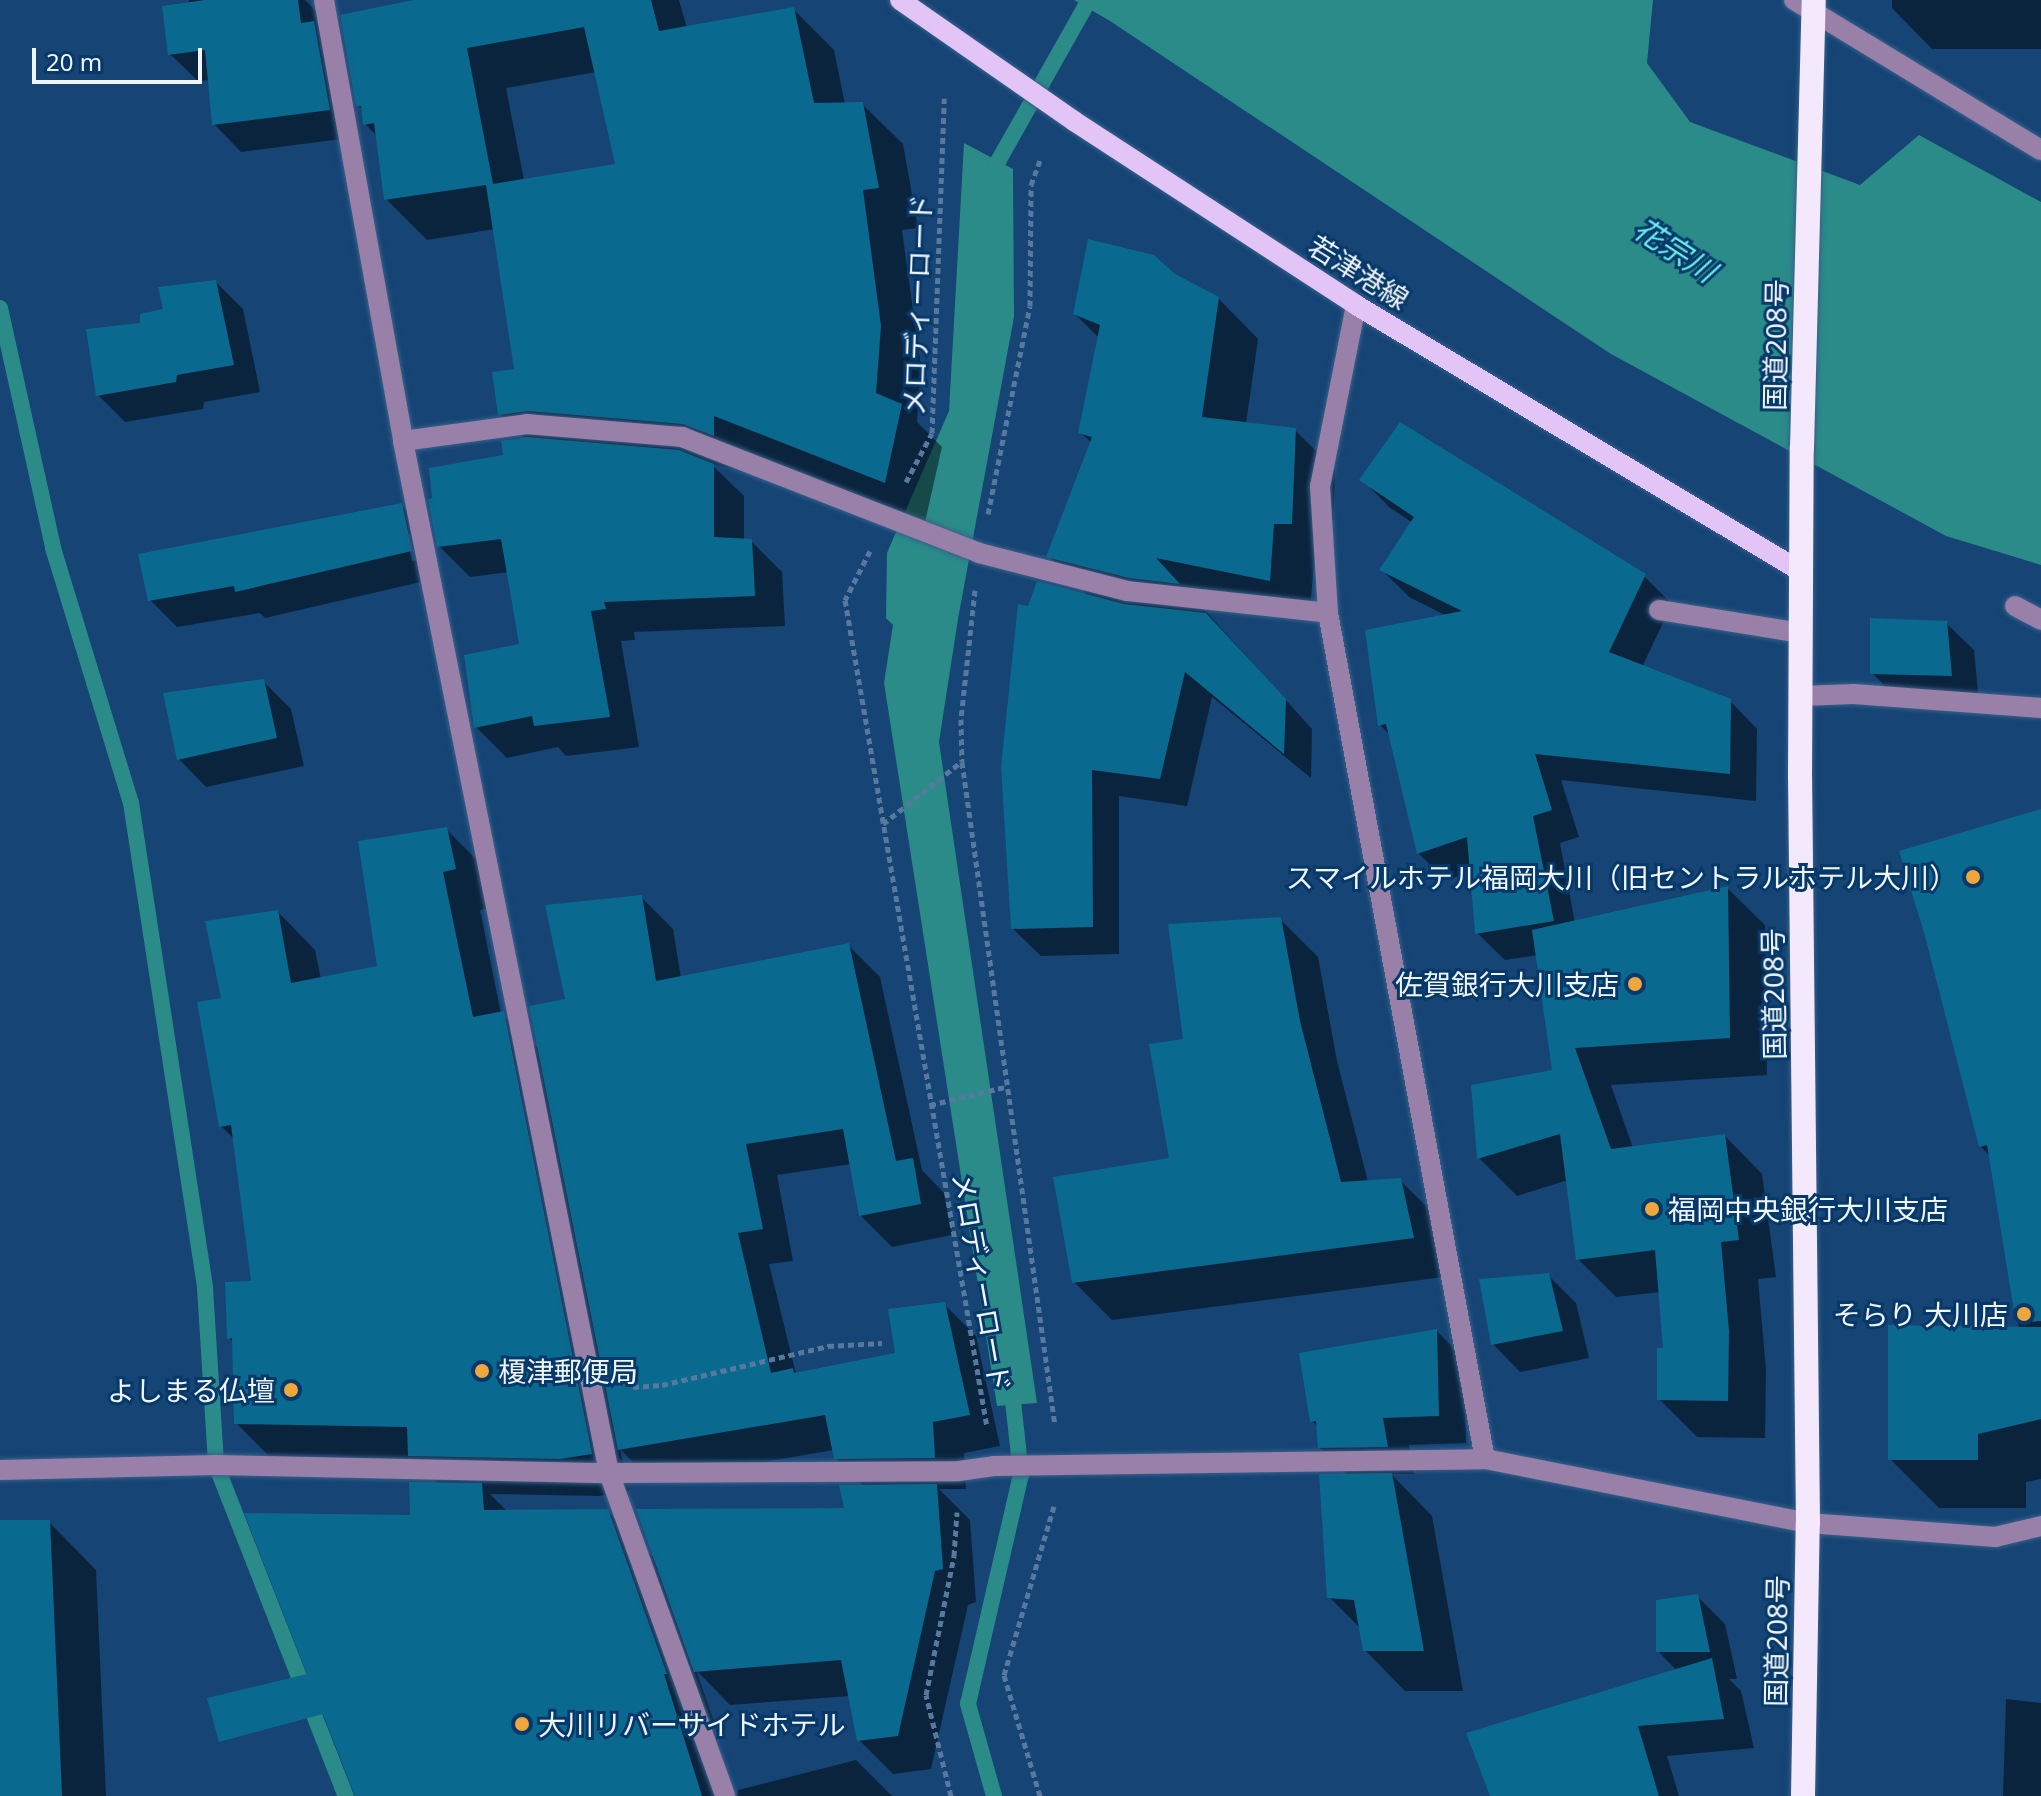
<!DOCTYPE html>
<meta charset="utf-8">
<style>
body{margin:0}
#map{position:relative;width:2041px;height:1796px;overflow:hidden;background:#154475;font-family:"Noto Sans","Noto Sans JP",sans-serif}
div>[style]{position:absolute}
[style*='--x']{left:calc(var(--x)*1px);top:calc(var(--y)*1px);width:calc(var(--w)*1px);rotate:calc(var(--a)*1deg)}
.water>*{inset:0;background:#2a8b89}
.shadow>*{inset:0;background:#0007}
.stream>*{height:16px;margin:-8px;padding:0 8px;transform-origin:8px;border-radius:8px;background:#2a8b89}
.building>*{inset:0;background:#0a698f}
.path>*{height:5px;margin-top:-2.5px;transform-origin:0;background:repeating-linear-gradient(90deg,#57799d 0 6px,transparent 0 10px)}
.roads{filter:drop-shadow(0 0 2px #38608a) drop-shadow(0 0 2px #38608a)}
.minor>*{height:20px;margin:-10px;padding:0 10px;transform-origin:10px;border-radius:10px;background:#9980a8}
.major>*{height:20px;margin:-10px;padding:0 10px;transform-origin:10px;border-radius:10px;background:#e3c4f6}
.highway>*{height:24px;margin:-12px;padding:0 12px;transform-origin:12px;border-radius:12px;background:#f4e8fc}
.dots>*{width:22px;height:22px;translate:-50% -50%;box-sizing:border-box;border:4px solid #063969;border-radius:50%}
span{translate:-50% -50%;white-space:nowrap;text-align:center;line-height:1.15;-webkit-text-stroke:6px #063969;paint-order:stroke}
.street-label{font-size:28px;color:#f0f5fb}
.poi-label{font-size:28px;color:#f0f5fb}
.right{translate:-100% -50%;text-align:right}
.left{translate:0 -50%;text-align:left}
.water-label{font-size:30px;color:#68eeea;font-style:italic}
.scale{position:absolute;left:32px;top:48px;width:170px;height:36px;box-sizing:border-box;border:4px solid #f0f5fb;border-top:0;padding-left:10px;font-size:24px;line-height:28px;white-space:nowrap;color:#f0f5fb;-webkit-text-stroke:6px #063969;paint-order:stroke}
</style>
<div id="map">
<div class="water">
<i style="clip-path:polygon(1074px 0,1653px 0,1647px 63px,1690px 122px,1860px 185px,1919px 135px,2041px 202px,2041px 565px,1946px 536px,1611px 354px,1110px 21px)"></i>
<i style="clip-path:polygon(964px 143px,1013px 169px,1014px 317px,958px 619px,939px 742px,1037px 1403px,997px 1406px,884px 683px,893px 625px,886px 618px,887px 553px,949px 411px)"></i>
</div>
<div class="shadow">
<i style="clip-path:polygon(189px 0,305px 0,323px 18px,357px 137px,241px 152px,214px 124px,210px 80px,198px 81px,170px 54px)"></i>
<i style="clip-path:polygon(evenodd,422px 0,679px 0,687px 28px,793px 9px,834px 50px,845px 104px,862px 104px,903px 144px,918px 228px,902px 230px,921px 368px,917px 422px,942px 447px,925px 522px,710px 463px,744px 496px,744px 540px,751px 541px,782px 572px,785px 626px,634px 632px,635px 640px,621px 641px,639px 747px,566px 756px,558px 747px,507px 758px,476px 727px,522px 646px,509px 572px,470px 577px,439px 546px,505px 456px,525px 439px,500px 414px,517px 371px,495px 229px,427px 240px,386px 199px,378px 137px,365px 124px,364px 111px,358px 105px,422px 0,596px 72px,617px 165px,524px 180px,506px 88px,596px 72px)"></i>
<i style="clip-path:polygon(1892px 0,2041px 0,2041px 49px,1932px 49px,1892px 8px)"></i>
<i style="clip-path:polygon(1174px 276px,1218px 298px,1258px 339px,1246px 424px,1295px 430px,1335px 470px,1332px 564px,1314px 563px,1309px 621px,1192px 596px,1312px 729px,1311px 778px,1212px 697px,1187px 806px,1119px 796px,1119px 954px,1041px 956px,1013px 929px,1029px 608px,1089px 597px,1049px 556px,1092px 443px,1080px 432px,1099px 338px,1075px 314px)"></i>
<i style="clip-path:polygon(216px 282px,243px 309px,260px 392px,204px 402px,203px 409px,125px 422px,98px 395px,142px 324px)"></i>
<i style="clip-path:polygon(1362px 479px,1644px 576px,1672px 604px,1642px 667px,1730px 701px,1757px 729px,1756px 801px,1561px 780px,1579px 837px,1560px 843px,1575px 923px,1727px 888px,1765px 925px,1767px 1075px,1611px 1085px,1633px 1148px,1725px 1136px,1762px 1174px,1776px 1277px,1758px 1279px,1766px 1370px,1765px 1438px,1697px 1437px,1659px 1399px,1665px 1350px,1660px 1292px,1616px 1297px,1578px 1259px,1568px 1180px,1517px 1196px,1479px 1158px,1554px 1071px,1538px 955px,1505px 960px,1477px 933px,1472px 872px,1446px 880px,1418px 853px,1391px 736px,1380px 725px,1447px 616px,1409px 597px,1381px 569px,1413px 523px,1389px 507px)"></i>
<i style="clip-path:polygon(evenodd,402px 506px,429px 533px,438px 578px,265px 618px,260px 613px,177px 627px,150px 600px,402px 506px,406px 534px,410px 534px,416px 560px,412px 561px,406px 534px)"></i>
<i style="clip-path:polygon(1946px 623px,1974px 650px,1979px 703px,1900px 701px,1872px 673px)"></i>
<i style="clip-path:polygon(263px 681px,291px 709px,304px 766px,206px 787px,179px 759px)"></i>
<i style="clip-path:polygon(2041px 811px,2041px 1479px,2026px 1482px,2026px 1508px,1939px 1508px,1890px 1459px,2019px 1328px,1990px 1156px,1980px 1146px)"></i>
<i style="clip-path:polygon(evenodd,446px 829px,484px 867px,493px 907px,480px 910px,501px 1014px,540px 1050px,567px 1001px,641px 897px,673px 929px,681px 978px,848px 945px,880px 977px,922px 1170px,944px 1193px,952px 1235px,892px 1247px,860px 1215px,851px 1164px,777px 1175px,793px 1261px,769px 1264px,796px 1374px,897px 1355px,944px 1304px,976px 1336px,1000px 1446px,964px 1453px,966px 1489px,939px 1489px,970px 1520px,976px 1602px,968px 1605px,931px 1769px,893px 1774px,859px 1740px,850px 1696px,730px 1705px,696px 1670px,714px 1722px,710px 1722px,733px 1796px,357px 1796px,412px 1517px,440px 1485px,418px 1463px,274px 1461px,236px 1423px,234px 1343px,229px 1338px,253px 1283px,235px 1140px,221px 1126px,223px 999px,278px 912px,315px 950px,321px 979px,380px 967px,446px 829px,620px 1449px,651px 1481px,834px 1450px,836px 1458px,864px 1487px,846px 1510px,656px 1560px,607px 1511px,508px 1512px,490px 1494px,599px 1496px,629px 1491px,620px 1449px)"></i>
<i style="clip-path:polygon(1280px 919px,1318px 957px,1337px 1061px,1368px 1182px,1400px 1180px,1438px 1218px,1451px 1276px,1112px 1320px,1074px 1282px,1171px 1159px,1185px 1041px)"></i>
<i style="clip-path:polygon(1548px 1275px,1576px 1303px,1589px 1358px,1520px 1372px,1493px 1344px)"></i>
<i style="clip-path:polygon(1437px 1331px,1464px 1359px,1466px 1443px,1409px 1445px,1414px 1474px,1391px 1474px,1432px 1516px,1463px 1691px,1405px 1691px,1365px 1650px,1361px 1629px,1329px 1597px,1348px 1476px,1320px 1448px,1318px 1427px,1312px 1421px)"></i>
<i style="clip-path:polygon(0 1522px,49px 1522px,96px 1570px,106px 1796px,0 1796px)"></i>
<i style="clip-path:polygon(1697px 1596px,1725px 1624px,1737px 1679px,1729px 1679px,1741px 1691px,1754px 1748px,1667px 1756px,1679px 1796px,1493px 1796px,1677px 1671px,1658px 1651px)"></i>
<i style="clip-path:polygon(2006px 1699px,2041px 1703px,2041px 1796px,2003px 1796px)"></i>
<i style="clip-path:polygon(856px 1760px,892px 1796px,737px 1796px,738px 1790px)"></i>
</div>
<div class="stream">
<i style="--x:995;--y:180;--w:15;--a:-86"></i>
<i style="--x:996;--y:165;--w:189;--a:-60.6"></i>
<i style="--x:0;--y:308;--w:246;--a:77.5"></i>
<i style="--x:53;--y:548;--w:267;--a:73"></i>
<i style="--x:131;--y:803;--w:491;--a:81.3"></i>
<i style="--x:205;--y:1288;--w:177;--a:86.4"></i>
<i style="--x:216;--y:1465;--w:356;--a:68.6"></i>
<i style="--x:994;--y:1796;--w:96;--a:-105.8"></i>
<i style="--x:968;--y:1704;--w:236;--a:-77"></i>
<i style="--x:1021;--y:1474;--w:91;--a:-96.3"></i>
</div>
<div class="building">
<i style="clip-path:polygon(205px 0,298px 0,301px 23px,314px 21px,330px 110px,212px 125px,205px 50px,168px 55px,162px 6px)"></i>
<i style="clip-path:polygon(evenodd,413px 0,651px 0,659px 31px,794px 7px,814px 103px,863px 102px,879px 188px,863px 190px,881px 326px,876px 393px,902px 404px,885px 483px,714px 416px,714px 436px,683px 424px,528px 411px,498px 415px,492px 372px,514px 369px,486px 185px,384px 200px,374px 123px,363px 125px,361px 106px,356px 106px,340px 15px,413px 0,584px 27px,615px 164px,493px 184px,467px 48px,584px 27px)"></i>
<i style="clip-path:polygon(1088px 239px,1154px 255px,1175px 274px,1219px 297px,1202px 417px,1296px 428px,1292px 524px,1274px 524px,1270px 581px,1156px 558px,1180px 584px,1129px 578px,1046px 557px,1092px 437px,1078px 433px,1100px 325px,1073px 314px)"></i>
<i style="clip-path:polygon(216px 280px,234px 365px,177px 375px,176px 382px,96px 396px,86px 329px,140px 323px,140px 314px,163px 309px,158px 287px)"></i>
<i style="clip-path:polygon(1400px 422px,1646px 574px,1609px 652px,1731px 699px,1730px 774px,1535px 754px,1552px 810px,1533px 816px,1554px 921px,1475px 934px,1467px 837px,1417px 854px,1386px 724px,1378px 726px,1365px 630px,1462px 611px,1379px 570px,1414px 517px,1359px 480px)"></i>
<i style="clip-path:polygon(527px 437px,679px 450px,714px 464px,714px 537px,752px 539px,755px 596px,604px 602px,606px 609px,591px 611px,610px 717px,534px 726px,532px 716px,474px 728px,464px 655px,519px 644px,501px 539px,437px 547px,428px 499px,432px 498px,429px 468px,503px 455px,501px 441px)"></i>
<i style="clip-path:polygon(402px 503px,412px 551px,235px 592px,234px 586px,148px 601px,138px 554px)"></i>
<i style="clip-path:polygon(1037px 581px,1124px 604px,1206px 613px,1286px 699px,1284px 754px,1185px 672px,1160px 779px,1092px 770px,1093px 927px,1011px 929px,1001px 767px,1018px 604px,1028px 606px)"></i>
<i style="clip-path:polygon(1870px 618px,1947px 621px,1952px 676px,1870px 674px)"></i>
<i style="clip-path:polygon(264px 679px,277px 738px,177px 760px,163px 693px)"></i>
<i style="clip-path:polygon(2041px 809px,2041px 1321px,2016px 1323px,1987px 1145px,1979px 1147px,1925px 936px,1899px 851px)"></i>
<i style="clip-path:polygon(447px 827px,456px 869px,443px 872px,473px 1017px,504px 1011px,592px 1454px,560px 1459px,408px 1456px,407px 1427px,234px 1424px,232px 1338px,227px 1339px,225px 1282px,251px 1281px,231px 1125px,219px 1127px,197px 1002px,221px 998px,205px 921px,278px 910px,291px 983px,377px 966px,358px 841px)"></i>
<i style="clip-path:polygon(1728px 886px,1730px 1038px,1575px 1048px,1611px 1149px,1725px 1134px,1739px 1240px,1721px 1242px,1729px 1331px,1728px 1401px,1657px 1400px,1657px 1348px,1663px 1348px,1655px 1250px,1576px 1260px,1560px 1134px,1477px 1159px,1471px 1085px,1552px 1070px,1532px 930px)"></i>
<i style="clip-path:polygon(642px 895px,656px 981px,849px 943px,896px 1161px,913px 1158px,921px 1204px,859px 1216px,843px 1129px,746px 1144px,763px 1229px,738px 1233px,771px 1373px,793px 1368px,794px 1373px,895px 1353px,888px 1309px,945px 1302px,970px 1415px,933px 1422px,935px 1458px,834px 1459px,825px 1415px,618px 1450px,529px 1006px,565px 999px,545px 905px)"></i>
<i style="clip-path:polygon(1281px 917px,1300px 1021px,1341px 1182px,1401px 1178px,1414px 1238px,1072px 1283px,1053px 1177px,1169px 1158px,1149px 1044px,1183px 1039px,1168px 924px)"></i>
<i style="clip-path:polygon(1549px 1273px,1563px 1331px,1491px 1345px,1479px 1279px)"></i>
<i style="clip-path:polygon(1888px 1325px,2041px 1327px,2041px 1419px,1978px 1434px,1978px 1460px,1888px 1460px)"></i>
<i style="clip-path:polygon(1437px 1329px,1439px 1416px,1383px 1418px,1388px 1447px,1318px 1448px,1316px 1421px,1310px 1422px,1299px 1353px)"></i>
<i style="clip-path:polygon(1392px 1473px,1424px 1651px,1363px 1651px,1354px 1600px,1327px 1598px,1319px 1474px)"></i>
<i style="clip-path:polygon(409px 1482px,482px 1483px,484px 1510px,608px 1509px,667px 1674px,664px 1674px,702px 1796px,355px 1796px,323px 1714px,219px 1742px,207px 1698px,307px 1674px,244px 1513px,410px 1515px)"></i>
<i style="clip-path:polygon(937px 1484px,943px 1569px,935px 1571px,898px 1736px,857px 1741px,841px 1660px,694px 1672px,636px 1509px,844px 1508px,839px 1485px)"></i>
<i style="clip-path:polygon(0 1520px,50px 1520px,62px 1796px,0 1796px)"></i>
<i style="clip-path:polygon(1698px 1594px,1710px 1652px,1656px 1652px,1656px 1600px)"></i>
<i style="clip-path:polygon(1712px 1658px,1724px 1719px,1638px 1726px,1659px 1796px,1490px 1796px,1466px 1733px)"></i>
</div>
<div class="path">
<i style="--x:906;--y:482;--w:55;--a:-62"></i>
<i style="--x:932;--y:433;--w:335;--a:-87.9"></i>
<i style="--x:988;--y:514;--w:212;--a:-78.6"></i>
<i style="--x:1030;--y:306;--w:121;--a:-89.5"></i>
<i style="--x:1031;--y:185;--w:27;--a:-70"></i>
<i style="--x:870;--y:551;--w:55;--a:117"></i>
<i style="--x:845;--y:600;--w:839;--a:80.26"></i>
<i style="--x:975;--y:590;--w:130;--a:96.2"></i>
<i style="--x:961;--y:719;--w:43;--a:88.7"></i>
<i style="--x:962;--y:762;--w:669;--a:82.02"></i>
<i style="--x:883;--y:824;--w:100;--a:-38.5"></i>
<i style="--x:930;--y:1105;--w:77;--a:-13.5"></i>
<i style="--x:633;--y:1387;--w:29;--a:-4"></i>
<i style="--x:662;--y:1385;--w:171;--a:-13.2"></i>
<i style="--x:828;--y:1346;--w:54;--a:-3.2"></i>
<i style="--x:951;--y:1796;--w:104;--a:-103.9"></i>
<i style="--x:926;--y:1695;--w:142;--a:-78.6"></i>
<i style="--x:954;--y:1556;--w:44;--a:-86.1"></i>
<i style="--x:1040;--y:1796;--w:126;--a:-106.6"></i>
<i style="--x:1004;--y:1675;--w:176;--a:-73.5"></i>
</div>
<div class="roads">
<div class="minor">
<i style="--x:324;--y:0;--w:448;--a:79.8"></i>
<i style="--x:403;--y:441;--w:1052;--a:78.71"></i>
<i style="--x:609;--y:1473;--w:343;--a:70.2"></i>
<i style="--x:1794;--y:0;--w:289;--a:31.3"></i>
<i style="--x:1356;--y:305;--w:185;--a:101.2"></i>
<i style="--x:1320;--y:486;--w:127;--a:86.4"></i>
<i style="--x:1328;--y:613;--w:860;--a:79.49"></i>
<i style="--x:403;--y:441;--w:125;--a:-7.8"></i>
<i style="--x:527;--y:424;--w:156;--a:4.8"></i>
<i style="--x:682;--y:437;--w:319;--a:21.3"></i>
<i style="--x:979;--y:553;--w:153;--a:14.4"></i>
<i style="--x:1127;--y:591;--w:202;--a:6.2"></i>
<i style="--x:2015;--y:606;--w:30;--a:28"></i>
<i style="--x:1659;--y:610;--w:144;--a:9.2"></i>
<i style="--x:1801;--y:696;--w:53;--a:-2.2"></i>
<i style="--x:1854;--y:694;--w:188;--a:4.3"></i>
<i style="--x:0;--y:1470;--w:216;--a:-1.3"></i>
<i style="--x:216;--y:1465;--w:393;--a:1.2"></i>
<i style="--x:609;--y:1473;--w:350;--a:-0.3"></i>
<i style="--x:959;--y:1471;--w:35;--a:-8"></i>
<i style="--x:994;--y:1466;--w:491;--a:-0.8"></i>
<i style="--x:1485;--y:1459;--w:329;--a:11.2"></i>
<i style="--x:1808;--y:1523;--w:188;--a:4.3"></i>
<i style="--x:1995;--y:1537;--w:47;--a:-13.4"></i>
</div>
<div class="major">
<i style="--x:900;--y:0;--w:212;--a:34.8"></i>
<i style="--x:1074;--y:121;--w:337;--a:33.1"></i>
<i style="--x:1356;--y:305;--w:520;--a:30.91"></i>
</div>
<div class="highway">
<i style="--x:1803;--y:1796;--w:273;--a:-89"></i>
<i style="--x:1808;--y:1523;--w:746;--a:-90.61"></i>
<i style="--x:1800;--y:777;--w:329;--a:-89.7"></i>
<i style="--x:1802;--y:448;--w:448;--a:-88.5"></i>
</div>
</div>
<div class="dots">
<i style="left:1973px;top:877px;background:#efa73d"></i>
<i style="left:1635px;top:984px;background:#efa73d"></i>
<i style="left:1652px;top:1209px;background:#efa73d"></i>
<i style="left:2024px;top:1314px;background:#efa73d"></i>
<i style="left:482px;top:1371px;background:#efa73d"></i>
<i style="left:291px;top:1390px;background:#efa73d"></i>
<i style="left:522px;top:1724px;background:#efa73d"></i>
</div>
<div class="street-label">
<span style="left:1359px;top:272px;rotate:32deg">若津港線</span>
<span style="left:917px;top:305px;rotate:-88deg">メロディーロード</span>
<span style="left:1775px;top:345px;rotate:-89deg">国道208号</span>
<span style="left:1773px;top:994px;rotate:-91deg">国道208号</span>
<span style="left:982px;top:1282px;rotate:80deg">メロディーロード</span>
<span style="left:1776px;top:1641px;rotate:-89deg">国道208号</span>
</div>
<div class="poi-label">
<span class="right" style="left:1957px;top:877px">スマイルホテル福岡大川（旧セントラルホテル大川）</span>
<span class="right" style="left:1619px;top:984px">佐賀銀行大川支店</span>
<span class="left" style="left:1668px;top:1209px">福岡中央銀行大川支店</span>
<span class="right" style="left:2008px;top:1314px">そらり 大川店</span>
<span class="left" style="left:498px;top:1371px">榎津郵便局</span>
<span class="right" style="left:275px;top:1390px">よしまる仏壇</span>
<span class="left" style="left:538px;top:1724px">大川リバーサイドホテル</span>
</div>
<div class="water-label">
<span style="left:1675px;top:250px;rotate:33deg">花宗川</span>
</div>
<div class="scale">20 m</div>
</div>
